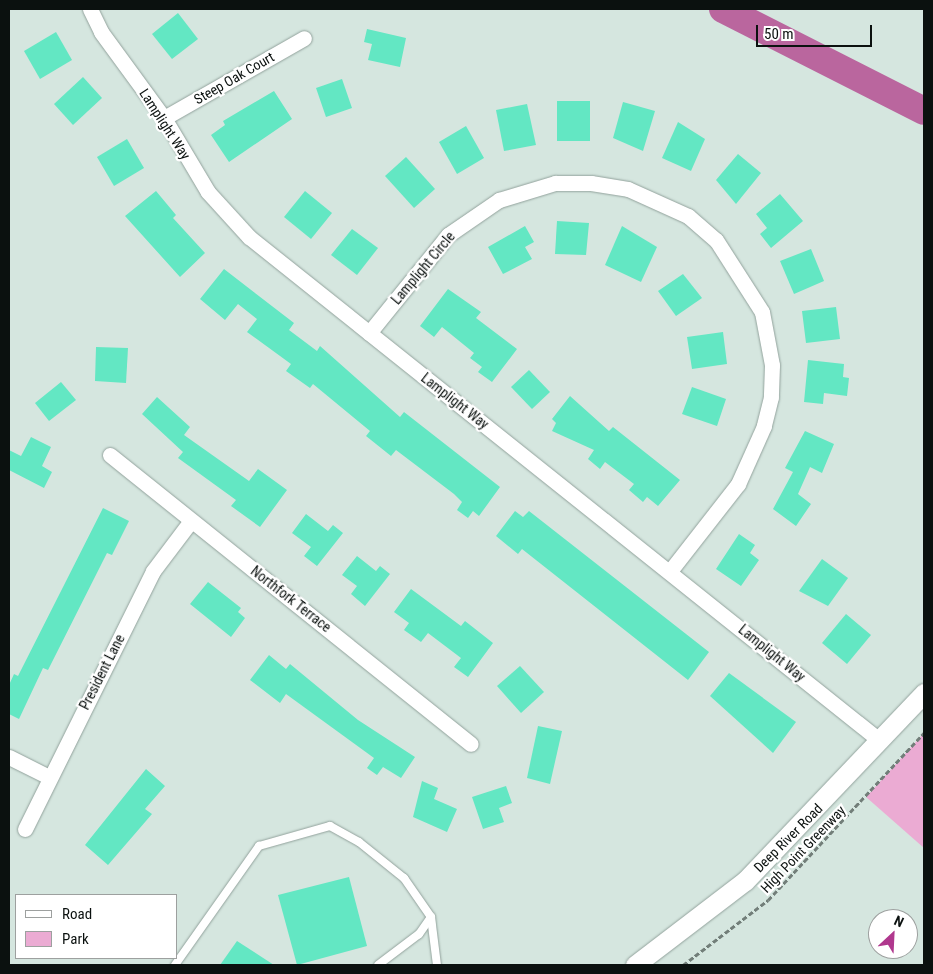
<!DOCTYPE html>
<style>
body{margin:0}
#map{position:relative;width:933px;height:974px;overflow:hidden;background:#d5e6df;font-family:"Roboto Condensed",sans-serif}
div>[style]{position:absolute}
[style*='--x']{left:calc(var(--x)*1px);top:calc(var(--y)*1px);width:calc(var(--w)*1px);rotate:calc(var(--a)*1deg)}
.green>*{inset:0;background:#ebabd3}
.river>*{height:28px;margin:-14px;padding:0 14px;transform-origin:14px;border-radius:14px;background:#ba669e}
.building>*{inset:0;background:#63e7c3}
.path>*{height:2.5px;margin-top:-1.25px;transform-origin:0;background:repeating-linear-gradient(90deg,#727e79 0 5px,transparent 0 7.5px)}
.roads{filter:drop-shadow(0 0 1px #92a29c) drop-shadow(0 0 1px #92a29c)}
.service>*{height:8px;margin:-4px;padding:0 4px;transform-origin:4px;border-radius:4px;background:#fff}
.minor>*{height:15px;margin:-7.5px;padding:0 7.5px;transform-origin:7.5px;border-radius:7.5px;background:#fff}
.tertiary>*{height:19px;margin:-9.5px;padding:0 9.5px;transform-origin:9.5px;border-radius:9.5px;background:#fff}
span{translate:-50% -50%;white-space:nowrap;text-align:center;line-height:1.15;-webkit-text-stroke:4.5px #fff;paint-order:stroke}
.street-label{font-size:14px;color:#0b110f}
.frame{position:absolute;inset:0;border:10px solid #0b110f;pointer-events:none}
.legend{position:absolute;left:15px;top:894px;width:162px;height:65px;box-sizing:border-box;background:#fff;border:1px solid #9da09f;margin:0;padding:6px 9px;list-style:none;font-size:15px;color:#0b110f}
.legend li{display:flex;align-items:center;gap:10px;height:25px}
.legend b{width:25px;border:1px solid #9da09f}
.north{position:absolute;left:868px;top:909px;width:50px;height:50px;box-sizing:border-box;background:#fff;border:1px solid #9da09f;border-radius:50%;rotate:25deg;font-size:14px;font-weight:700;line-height:20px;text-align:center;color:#0b110f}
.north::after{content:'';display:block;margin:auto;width:18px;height:22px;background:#b0388e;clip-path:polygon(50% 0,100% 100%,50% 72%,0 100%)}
.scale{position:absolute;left:756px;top:25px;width:116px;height:22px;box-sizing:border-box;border:2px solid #0b110f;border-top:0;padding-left:6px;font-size:15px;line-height:18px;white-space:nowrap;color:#0b110f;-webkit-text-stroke:4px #fff;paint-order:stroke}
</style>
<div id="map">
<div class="green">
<i style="clip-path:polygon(924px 733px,924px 848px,866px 797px)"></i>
</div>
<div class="river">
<i style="--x:723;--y:9;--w:225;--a:26.9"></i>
</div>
<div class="building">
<i style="clip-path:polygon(178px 13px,198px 39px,172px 59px,152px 34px)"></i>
<i style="clip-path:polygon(367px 29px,406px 38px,400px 67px,368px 60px,372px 44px,364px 42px)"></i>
<i style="clip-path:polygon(56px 32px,72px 60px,40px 79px,24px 51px)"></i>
<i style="clip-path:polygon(83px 77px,102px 98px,73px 125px,54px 104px)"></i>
<i style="clip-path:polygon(342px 79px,352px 108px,326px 117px,316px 88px)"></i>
<i style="clip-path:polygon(274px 91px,292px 119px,229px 162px,211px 135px,225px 125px,223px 121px)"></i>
<i style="clip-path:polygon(557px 101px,590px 101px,590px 141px,557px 141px)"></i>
<i style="clip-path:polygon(623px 102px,655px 111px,643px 151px,613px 138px)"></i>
<i style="clip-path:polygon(527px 104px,536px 145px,504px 151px,496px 110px)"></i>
<i style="clip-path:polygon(678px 122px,705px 139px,691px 171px,662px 158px)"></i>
<i style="clip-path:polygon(466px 126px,484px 158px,457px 174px,439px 142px)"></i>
<i style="clip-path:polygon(127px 139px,144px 168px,114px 186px,97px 157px)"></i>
<i style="clip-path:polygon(738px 154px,761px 173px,736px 204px,716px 180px)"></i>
<i style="clip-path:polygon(406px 157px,435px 189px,414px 208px,385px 176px)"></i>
<i style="clip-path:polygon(156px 191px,176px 215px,173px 218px,205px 253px,180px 277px,125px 216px)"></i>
<i style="clip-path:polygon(305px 191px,332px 213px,311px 239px,284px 217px)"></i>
<i style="clip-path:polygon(780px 194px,803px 221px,771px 248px,760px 234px,767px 228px,756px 214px)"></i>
<i style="clip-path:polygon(557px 221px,589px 223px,586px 255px,555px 254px)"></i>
<i style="clip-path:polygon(525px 226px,534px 242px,525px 247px,532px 259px,503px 274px,488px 247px)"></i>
<i style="clip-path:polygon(622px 226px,657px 247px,641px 282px,605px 265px)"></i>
<i style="clip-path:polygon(352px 229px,378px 248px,357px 275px,331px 255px)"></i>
<i style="clip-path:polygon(811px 249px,824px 281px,794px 294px,780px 261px)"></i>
<i style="clip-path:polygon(224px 269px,294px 323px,289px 330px,317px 351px,320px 346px,400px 417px,404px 412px,500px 487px,479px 516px,473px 511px,468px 518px,457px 510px,462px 502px,454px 494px,396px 450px,391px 456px,366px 436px,370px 431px,313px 384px,310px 388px,286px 371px,291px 364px,247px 332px,257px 319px,238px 304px,225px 320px,200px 299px)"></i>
<i style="clip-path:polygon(683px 274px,702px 298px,676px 316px,658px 291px)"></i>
<i style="clip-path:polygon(448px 289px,481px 312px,476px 318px,517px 349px,492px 382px,478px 372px,482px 367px,470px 358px,474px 353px,442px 327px,434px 337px,420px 326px)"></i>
<i style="clip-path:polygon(836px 307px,840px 339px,806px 343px,802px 311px)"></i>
<i style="clip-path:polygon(723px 332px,727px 364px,692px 369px,687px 337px)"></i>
<i style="clip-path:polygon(96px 347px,128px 348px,126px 383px,95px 381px)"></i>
<i style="clip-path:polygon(808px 360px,844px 364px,843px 377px,849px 378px,847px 396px,824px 393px,823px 404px,804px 402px)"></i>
<i style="clip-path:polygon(529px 370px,550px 392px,532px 409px,511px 387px)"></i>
<i style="clip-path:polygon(61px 382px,76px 400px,49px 421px,35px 403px)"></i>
<i style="clip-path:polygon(692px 387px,726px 399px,717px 426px,682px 414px)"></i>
<i style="clip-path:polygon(570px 396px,609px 431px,613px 427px,680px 480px,658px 506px,647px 497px,643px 502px,629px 490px,634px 484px,605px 462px,600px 469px,588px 459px,594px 450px,552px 431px,556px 423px,552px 419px)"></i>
<i style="clip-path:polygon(157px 397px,190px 427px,184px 435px,249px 481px,258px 469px,287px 490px,260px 527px,231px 506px,236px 500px,178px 458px,183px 452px,142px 414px)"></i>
<i style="clip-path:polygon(805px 431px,834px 444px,822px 473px,810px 467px,798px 494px,811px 504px,796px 526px,773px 509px,793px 472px,785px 468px)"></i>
<i style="clip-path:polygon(31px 437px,51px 447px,42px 466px,52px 472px,44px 488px,9px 470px,9px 450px,21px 456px)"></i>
<i style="clip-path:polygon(103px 508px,129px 521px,112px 555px,107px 553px,48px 670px,43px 668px,19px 719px,9px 714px,9px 685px,14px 674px,18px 676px)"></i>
<i style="clip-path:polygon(515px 511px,523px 517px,529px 511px,709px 652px,688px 680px,522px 549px,518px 554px,496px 536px)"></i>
<i style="clip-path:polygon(306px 514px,328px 531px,333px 525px,343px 533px,317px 566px,304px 556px,311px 547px,292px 533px)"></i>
<i style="clip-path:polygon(739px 534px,755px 545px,750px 553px,759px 560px,741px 586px,716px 569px)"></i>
<i style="clip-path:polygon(357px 556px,376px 571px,380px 566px,390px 574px,365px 606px,351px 594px,357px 586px,342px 575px)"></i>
<i style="clip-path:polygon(822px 559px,848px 578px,828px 606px,799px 591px)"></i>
<i style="clip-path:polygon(208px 582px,241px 608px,238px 612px,245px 618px,231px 637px,190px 604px)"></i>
<i style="clip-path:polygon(411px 589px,461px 626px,465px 621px,493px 643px,468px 677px,454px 667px,461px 658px,428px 633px,421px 642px,404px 630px,409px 623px,394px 612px)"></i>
<i style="clip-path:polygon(846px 614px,871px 635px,847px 664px,822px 643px)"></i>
<i style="clip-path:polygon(269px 655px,286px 669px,290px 664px,358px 720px,415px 757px,401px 778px,383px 767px,377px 775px,367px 768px,374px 758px,286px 694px,280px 703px,250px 680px)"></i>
<i style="clip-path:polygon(520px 666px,544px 692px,521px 713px,497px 686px)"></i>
<i style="clip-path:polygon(729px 673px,796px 722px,773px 753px,710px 696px)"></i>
<i style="clip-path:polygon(538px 726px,562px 731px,550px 784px,527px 778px)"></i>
<i style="clip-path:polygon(146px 769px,165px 786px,145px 809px,152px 814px,108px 865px,85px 845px)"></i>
<i style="clip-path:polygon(422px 781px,438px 788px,434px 799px,457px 809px,447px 832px,413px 817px)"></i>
<i style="clip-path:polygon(506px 786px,512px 803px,499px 808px,504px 822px,483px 829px,472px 797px)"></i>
<i style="clip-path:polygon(349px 877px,367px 946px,297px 965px,278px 895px)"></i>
<i style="clip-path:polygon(237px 941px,274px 965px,220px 965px)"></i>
</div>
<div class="path">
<i style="--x:683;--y:965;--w:107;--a:-37.4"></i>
<i style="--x:768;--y:900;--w:229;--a:-47"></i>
</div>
<div class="roads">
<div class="service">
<i style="--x:431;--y:917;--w:48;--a:82.9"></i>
<i style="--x:175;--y:965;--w:146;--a:-54.8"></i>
<i style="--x:259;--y:846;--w:74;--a:-15.7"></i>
<i style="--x:330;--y:826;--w:33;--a:29"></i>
<i style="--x:359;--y:842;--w:58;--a:38.7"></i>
<i style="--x:404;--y:878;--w:47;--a:55.3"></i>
<i style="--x:431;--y:917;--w:21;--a:125"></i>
<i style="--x:419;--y:934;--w:51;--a:142.9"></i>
</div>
<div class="minor">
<i style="--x:90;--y:9;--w:25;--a:64"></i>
<i style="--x:101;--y:32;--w:107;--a:53.8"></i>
<i style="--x:164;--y:118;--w:86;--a:59.3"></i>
<i style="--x:208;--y:192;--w:61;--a:47.7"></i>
<i style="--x:249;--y:237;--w:806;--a:38.6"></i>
<i style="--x:164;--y:118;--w:161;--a:-29.7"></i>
<i style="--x:369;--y:333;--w:126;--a:-51.1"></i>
<i style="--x:448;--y:235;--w:62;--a:-34.5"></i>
<i style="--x:499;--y:200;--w:59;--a:-16.9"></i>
<i style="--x:555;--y:183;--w:36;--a:0"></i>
<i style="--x:591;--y:183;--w:37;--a:9"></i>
<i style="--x:628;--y:189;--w:66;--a:24.2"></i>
<i style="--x:688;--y:216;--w:37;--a:41"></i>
<i style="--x:716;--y:240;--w:85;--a:57.4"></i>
<i style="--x:762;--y:312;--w:54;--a:79.3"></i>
<i style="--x:772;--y:365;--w:32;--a:92"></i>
<i style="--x:771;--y:397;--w:30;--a:104"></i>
<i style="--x:764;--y:426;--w:64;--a:114.1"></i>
<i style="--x:738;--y:484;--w:110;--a:128"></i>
<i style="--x:110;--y:455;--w:462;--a:38.7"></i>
<i style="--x:9;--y:757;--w:45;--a:26.6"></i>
<i style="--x:25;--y:829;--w:288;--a:-63.6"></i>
<i style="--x:153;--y:571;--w:61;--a:-52.9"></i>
</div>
<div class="tertiary">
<i style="--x:635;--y:965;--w:138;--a:-37.4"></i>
<i style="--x:745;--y:881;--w:260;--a:-46.4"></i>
</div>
</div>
<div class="street-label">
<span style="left:234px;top:78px;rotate:-30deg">Steep Oak Court</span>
<span style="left:165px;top:124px;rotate:57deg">Lamplight Way</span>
<span style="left:423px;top:268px;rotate:-50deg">Lamplight Circle</span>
<span style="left:455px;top:401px;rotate:38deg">Lamplight Way</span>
<span style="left:291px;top:599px;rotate:38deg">Northfork Terrace</span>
<span style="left:772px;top:653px;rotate:39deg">Lamplight Way</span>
<span style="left:102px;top:672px;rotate:-63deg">President Lane</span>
<span style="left:788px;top:838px;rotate:-45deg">Deep River Road</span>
<span style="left:803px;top:849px;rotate:-46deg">High Point Greenway</span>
</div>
<div class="frame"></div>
<ul class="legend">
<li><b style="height:6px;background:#fff"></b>Road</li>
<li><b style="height:14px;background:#ebabd3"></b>Park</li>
</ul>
<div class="north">N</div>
<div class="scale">50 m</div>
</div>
